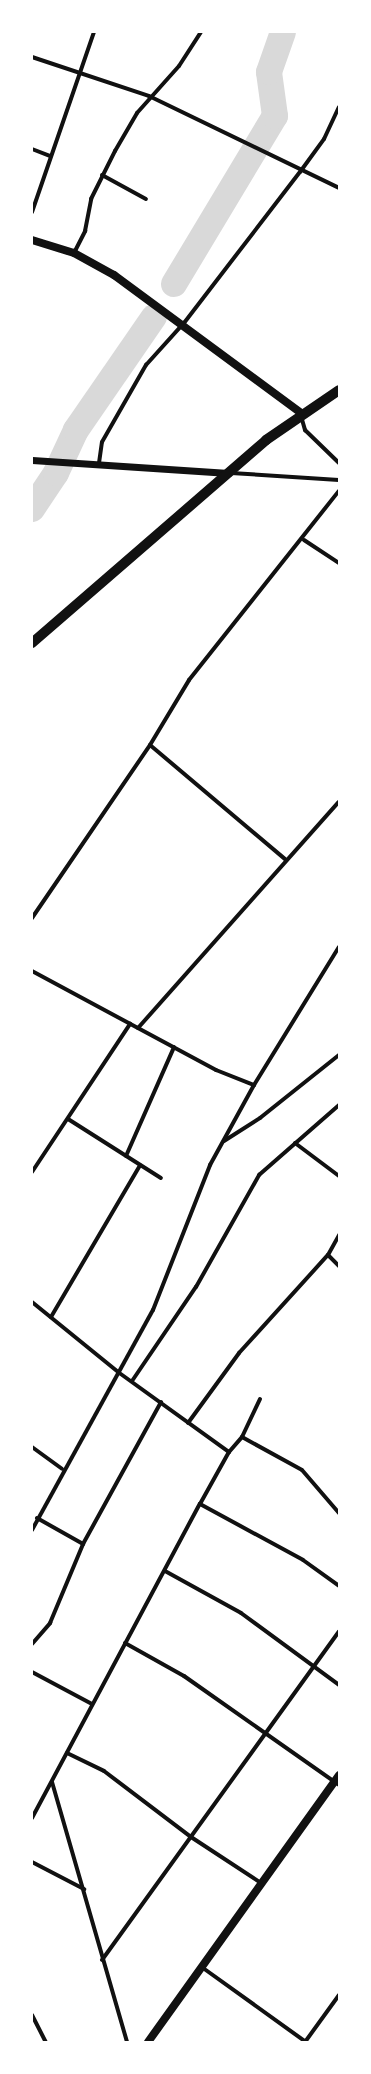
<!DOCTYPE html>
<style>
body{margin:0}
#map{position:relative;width:371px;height:2074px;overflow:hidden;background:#fff;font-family:"Nunito Sans",sans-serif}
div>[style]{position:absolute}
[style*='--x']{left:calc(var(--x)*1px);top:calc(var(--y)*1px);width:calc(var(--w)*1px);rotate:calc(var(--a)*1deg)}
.river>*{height:26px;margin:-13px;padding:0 13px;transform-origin:13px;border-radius:13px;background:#d9d9d9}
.minor>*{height:4px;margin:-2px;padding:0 2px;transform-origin:2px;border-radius:2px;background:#111}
.tertiary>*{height:7px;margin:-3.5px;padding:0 3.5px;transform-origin:3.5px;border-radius:3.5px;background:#111}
.secondary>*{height:8px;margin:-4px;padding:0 4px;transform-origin:4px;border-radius:4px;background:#111}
.primary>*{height:10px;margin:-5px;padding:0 5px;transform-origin:5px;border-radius:5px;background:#111}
span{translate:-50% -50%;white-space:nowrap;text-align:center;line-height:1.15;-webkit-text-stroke:4px #fff;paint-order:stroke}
.frame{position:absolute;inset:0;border:33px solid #fff;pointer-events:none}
</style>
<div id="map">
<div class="river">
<i style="--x:174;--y:284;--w:196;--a:-59"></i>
<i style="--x:275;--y:116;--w:44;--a:-97.8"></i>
<i style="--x:269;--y:72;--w:42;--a:-70.7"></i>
<i style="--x:32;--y:509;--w:43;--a:-56.3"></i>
<i style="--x:56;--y:473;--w:47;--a:-65.1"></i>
<i style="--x:76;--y:430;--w:137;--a:-55.4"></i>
</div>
<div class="minor">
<i style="--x:32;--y:57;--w:123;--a:18.4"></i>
<i style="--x:149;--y:96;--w:211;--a:25.8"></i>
<i style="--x:32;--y:149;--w:19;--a:21"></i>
<i style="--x:102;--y:175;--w:50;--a:28.6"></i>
<i style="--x:32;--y:212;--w:190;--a:-71"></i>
<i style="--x:74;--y:253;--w:25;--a:-63"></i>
<i style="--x:85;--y:231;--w:33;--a:-79"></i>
<i style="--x:91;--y:199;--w:54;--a:-63.4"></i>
<i style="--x:115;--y:151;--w:44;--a:-59.9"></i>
<i style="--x:137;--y:113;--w:63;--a:-48.2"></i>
<i style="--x:179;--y:66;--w:40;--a:-57.1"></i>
<i style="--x:301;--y:416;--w:15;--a:74"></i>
<i style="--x:305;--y:430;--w:47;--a:44.1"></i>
<i style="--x:99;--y:463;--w:21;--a:-82"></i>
<i style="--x:102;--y:442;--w:89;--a:-60.3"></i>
<i style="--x:146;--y:365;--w:57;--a:-47.9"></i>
<i style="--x:184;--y:323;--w:190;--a:-52.5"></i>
<i style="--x:300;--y:172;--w:41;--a:-54"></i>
<i style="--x:324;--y:139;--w:35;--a:-65"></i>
<i style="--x:231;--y:473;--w:108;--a:3.7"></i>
<i style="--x:304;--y:540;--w:42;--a:33.3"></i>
<i style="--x:150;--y:745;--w:178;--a:40.2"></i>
<i style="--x:32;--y:918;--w:209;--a:-55.7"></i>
<i style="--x:150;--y:745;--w:76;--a:-59"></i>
<i style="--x:189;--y:680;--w:241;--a:-51.6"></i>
<i style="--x:32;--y:971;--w:209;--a:28.3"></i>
<i style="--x:216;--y:1070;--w:41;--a:21.5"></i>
<i style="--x:138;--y:1028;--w:302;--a:-48.4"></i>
<i style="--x:68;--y:1119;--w:110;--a:32.4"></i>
<i style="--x:224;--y:1141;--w:43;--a:-32.6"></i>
<i style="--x:260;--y:1118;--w:101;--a:-38.6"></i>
<i style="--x:295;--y:1143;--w:55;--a:36.9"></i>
<i style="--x:126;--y:1156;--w:119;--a:-66.2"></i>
<i style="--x:32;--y:1172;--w:178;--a:-56.5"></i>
<i style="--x:328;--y:1255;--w:16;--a:45"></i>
<i style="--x:32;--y:1302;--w:111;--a:39.1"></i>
<i style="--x:118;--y:1372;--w:137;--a:35.8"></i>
<i style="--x:51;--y:1317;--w:176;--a:-59.6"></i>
<i style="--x:132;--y:1381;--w:114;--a:-55.8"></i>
<i style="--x:196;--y:1287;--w:129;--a:-60.6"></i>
<i style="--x:259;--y:1175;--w:106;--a:-41.2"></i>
<i style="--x:188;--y:1423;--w:87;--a:-53.9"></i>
<i style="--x:239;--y:1353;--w:132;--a:-47.8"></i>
<i style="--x:328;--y:1255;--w:23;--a:-61"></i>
<i style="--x:242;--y:1437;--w:68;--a:28.8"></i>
<i style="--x:302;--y:1470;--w:57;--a:49.3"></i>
<i style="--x:32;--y:1447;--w:37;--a:36"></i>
<i style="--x:200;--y:1504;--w:117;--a:28.5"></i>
<i style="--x:303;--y:1560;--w:44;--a:35.8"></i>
<i style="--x:37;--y:1518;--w:53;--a:29.5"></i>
<i style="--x:32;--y:1530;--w:251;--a:-61.2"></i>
<i style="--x:153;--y:1310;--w:156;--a:-68.5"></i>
<i style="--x:210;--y:1165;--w:91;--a:-61.2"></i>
<i style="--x:254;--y:1085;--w:162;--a:-58.4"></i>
<i style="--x:165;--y:1571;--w:87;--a:28.9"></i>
<i style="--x:241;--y:1613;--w:122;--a:36.3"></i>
<i style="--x:125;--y:1643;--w:68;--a:29.2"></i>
<i style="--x:184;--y:1676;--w:189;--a:35.1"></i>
<i style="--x:32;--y:1644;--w:28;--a:-49"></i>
<i style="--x:50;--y:1623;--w:86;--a:-67.3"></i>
<i style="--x:83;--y:1544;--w:162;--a:-61.2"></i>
<i style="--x:32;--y:1672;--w:68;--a:28.1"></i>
<i style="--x:67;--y:1753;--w:41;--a:25.9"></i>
<i style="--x:104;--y:1771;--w:109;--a:37.2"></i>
<i style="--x:191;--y:1837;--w:84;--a:33.3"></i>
<i style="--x:52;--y:1782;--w:271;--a:73.9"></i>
<i style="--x:32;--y:1818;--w:356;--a:-61.9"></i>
<i style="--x:200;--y:1504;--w:60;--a:-60.9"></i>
<i style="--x:229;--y:1452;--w:20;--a:-49"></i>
<i style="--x:242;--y:1437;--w:42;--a:-64.7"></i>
<i style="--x:32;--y:1862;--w:59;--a:27.4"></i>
<i style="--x:102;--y:1960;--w:405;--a:-54.2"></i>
<i style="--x:203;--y:1968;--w:127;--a:35.7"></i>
<i style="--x:32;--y:2015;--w:30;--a:63"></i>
<i style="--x:305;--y:2042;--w:58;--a:-54.1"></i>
</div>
<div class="tertiary">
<i style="--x:32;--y:460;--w:197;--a:3.8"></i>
</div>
<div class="secondary">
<i style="--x:32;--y:240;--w:44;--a:17.2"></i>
<i style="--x:74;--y:253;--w:46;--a:28.8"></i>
<i style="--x:114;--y:275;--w:232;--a:36.4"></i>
<i style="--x:148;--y:2042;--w:328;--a:-54.4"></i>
</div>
<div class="primary">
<i style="--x:32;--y:643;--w:310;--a:-40.9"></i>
<i style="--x:266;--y:440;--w:88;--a:-34.4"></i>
</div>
<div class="frame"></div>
</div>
